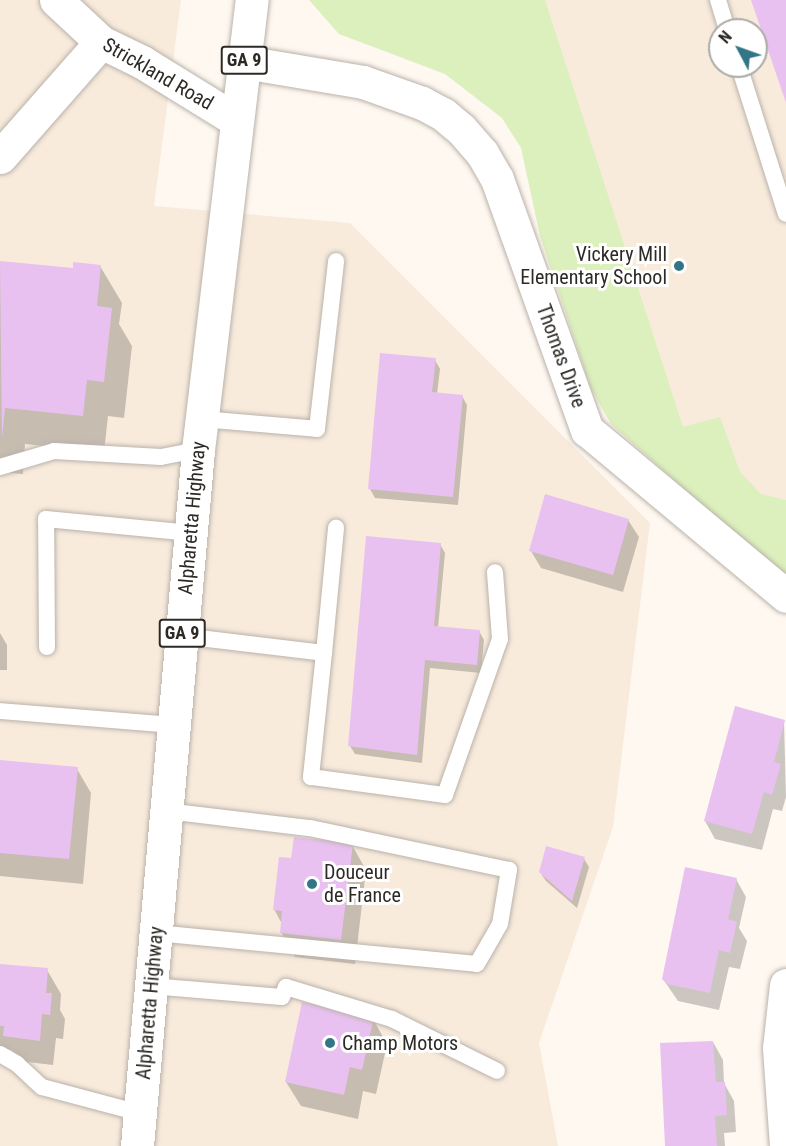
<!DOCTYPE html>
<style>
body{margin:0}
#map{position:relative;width:786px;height:1146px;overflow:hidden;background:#fef8f1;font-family:"Roboto Condensed",sans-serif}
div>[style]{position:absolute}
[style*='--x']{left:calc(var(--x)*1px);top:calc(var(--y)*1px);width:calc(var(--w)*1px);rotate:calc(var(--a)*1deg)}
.built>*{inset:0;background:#f8ebdc}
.green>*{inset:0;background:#dbf0bc}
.shadow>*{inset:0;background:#0003}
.building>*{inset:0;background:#e9c1f1}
.roads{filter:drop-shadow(0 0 2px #bab2aa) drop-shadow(0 0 2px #bab2aa)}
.service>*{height:16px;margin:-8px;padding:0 8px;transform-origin:8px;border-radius:8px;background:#fff}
.minor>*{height:33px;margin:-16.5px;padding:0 16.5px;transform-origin:16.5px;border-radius:16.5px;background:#fff}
.trunk>*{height:33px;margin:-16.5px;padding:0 16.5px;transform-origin:16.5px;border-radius:16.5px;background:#fff}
.dots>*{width:16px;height:16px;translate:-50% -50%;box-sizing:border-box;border:3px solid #fff;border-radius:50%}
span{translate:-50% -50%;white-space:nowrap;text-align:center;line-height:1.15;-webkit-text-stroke:6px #fff;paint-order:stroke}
.shield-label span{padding:2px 4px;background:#fff;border:2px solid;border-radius:4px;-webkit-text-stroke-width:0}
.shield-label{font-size:18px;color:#2d2a26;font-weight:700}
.street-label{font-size:20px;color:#2d2a26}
.poi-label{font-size:20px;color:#2d2a26}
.right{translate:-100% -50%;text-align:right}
.left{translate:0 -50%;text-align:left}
.north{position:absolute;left:708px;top:18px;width:60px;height:60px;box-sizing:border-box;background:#fff;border:2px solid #abaaa8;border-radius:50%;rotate:311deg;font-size:16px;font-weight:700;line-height:24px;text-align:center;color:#2d2a26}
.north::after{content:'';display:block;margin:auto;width:21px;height:27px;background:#327685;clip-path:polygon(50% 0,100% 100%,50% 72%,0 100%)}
</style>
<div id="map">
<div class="built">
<i style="clip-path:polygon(0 0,181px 0,154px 206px,350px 223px,650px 523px,613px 827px,539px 1043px,558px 1146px,0 1146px)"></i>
<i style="clip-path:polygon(evenodd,324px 0,786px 0,786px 552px,615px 401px,556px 212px,495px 87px,324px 0,720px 30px,756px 30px,756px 66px,720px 66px,720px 30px)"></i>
</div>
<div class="green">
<i style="clip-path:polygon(309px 0,545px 0,683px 427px,720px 417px,740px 472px,761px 494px,786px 500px,786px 580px,611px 424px,591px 389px,540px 236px,521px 148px,502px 118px,445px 74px,339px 34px)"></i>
</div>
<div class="shadow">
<i style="clip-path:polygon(0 262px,74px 269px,100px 266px,122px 303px,119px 324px,132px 346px,124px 418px,108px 416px,104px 452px,25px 444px,23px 474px,0 472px)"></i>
<i style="clip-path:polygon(435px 360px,440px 369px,437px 394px,462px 396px,467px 405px,458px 505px,375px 498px,370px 489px)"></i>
<i style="clip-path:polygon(628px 520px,639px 537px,623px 592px,541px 568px,531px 551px)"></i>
<i style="clip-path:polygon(440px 544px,445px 553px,438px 628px,479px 631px,484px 640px,481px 673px,430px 668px,422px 763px,355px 754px,350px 746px)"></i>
<i style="clip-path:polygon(0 633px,7px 645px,7px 670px,0 670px)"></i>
<i style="clip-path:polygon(784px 721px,786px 797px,782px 811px,773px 809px,762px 850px,715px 839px,705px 821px)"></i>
<i style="clip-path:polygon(0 761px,77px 769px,91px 793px,83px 884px,0 876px)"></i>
<i style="clip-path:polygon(352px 845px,366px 870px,355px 964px,295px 957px,281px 932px,282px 924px,274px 909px,292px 860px)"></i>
<i style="clip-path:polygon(584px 859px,589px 867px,577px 908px,546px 881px,540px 872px)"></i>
<i style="clip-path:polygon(736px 879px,746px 897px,739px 928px,747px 941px,740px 969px,729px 967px,719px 1010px,678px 1001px,663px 979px)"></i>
<i style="clip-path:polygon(0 965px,47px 970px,61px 994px,60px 1010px,65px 1019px,63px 1039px,56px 1038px,53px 1065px,19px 1061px,12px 1050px,0 1049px)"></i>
<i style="clip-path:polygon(373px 1019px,387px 1044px,376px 1094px,363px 1091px,358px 1119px,301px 1106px,286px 1082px)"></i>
<i style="clip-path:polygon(713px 1042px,723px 1060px,724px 1083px,734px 1101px,736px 1132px,724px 1133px,725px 1146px,667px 1146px)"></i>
</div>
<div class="building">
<i style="clip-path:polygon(751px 0,786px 0,786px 103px)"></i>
<i style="clip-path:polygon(0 261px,73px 268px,73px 262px,101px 265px,97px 306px,112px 308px,104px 382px,87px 380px,83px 416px,5px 408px,2px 438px)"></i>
<i style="clip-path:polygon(380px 353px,436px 358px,432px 392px,463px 395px,453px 497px,368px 489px)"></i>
<i style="clip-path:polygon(545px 494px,629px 519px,613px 575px,529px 551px)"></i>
<i style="clip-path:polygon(366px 536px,441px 543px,434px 626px,480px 630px,477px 665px,425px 660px,417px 755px,348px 746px)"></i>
<i style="clip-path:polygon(735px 706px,785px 720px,774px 762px,781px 764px,772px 795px,764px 792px,752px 834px,704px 821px)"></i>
<i style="clip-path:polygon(0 760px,78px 767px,69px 859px,0 853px)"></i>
<i style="clip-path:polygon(294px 837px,353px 843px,341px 940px,280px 933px,282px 911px,273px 910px,279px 857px,291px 858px)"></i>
<i style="clip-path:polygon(546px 846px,585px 857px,572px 901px,539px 872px)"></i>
<i style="clip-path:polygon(685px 867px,737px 878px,728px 919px,737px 922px,730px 953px,719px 950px,710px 993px,667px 984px,662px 979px)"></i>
<i style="clip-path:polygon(0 964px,48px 968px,46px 993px,52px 993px,50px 1015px,42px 1014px,40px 1041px,3px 1036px,4px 1026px,0 1026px)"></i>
<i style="clip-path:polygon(302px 1002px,374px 1017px,362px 1070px,350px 1067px,344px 1095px,285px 1082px)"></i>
<i style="clip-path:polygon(713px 1041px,716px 1082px,725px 1082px,727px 1115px,715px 1116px,717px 1146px,665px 1146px,660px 1043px)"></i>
</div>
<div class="roads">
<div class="service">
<i style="--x:718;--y:0;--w:31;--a:73"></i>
<i style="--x:739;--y:66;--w:155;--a:72.4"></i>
<i style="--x:201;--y:419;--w:116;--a:4.9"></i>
<i style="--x:317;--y:429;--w:169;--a:-83.5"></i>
<i style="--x:0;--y:467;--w:56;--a:-16.5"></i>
<i style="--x:54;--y:451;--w:107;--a:3.2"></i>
<i style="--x:161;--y:457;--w:38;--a:-11"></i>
<i style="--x:182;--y:636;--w:143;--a:6.8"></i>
<i style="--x:324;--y:653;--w:125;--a:96"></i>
<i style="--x:311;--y:777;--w:135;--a:7.7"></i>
<i style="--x:445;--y:795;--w:165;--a:-70.6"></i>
<i style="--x:500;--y:639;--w:67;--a:-94.3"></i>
<i style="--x:47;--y:647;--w:128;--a:-90.4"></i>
<i style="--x:46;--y:519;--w:146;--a:5.5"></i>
<i style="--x:324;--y:653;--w:126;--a:-84.5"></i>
<i style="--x:0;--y:711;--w:175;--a:4.6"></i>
<i style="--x:156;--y:933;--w:322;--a:5.5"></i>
<i style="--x:477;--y:964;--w:46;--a:-60.1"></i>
<i style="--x:500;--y:924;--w:55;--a:-80.5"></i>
<i style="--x:509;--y:870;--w:204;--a:-168.1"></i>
<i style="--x:309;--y:828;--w:143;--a:-173.2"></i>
<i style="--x:151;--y:986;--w:131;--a:4.8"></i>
<i style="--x:282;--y:997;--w:11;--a:-68"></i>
<i style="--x:286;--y:987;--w:111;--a:16.8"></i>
<i style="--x:392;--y:1019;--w:117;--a:26.3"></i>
<i style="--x:0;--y:1054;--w:20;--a:30"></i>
<i style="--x:17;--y:1064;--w:34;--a:43"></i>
<i style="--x:42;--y:1087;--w:101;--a:14.9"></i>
</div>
<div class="minor">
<i style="--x:56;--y:0;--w:62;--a:43"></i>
<i style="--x:101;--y:42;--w:46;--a:26"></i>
<i style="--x:142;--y:62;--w:110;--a:31.7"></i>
<i style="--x:244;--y:62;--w:121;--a:9.5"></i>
<i style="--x:363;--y:82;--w:63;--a:19.6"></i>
<i style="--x:422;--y:103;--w:24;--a:28"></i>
<i style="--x:443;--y:114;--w:23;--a:40"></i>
<i style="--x:461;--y:129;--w:32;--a:49"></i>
<i style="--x:482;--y:153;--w:30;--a:60"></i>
<i style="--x:497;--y:179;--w:267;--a:70.3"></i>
<i style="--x:587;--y:430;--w:259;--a:39.8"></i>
<i style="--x:0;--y:157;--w:153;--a:-48.7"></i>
<i style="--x:786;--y:985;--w:63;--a:96.3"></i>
<i style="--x:779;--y:1048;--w:97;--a:85.9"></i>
</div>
<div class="trunk">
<i style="--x:137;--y:1146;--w:699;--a:-84.99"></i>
<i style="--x:198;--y:450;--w:453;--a:-83.2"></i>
</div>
</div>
<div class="dots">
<i style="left:679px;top:266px;background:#327685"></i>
<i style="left:312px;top:884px;background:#327685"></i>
<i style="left:330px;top:1043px;background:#327685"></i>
</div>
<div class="shield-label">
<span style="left:244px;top:60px">GA 9</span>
<span style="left:182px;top:633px">GA 9</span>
</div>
<div class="street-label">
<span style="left:158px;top:74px;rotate:30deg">Strickland Road</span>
<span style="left:561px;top:356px;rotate:70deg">Thomas Drive</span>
<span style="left:192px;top:518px;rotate:-85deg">Alpharetta Highway</span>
<span style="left:150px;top:1003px;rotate:-85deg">Alpharetta Highway</span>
</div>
<div class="poi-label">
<span class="right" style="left:667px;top:266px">Vickery Mill<br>Elementary School</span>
<span class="left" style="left:324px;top:884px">Douceur<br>de France</span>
<span class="left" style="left:342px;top:1043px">Champ Motors</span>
</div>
<div class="north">N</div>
</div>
